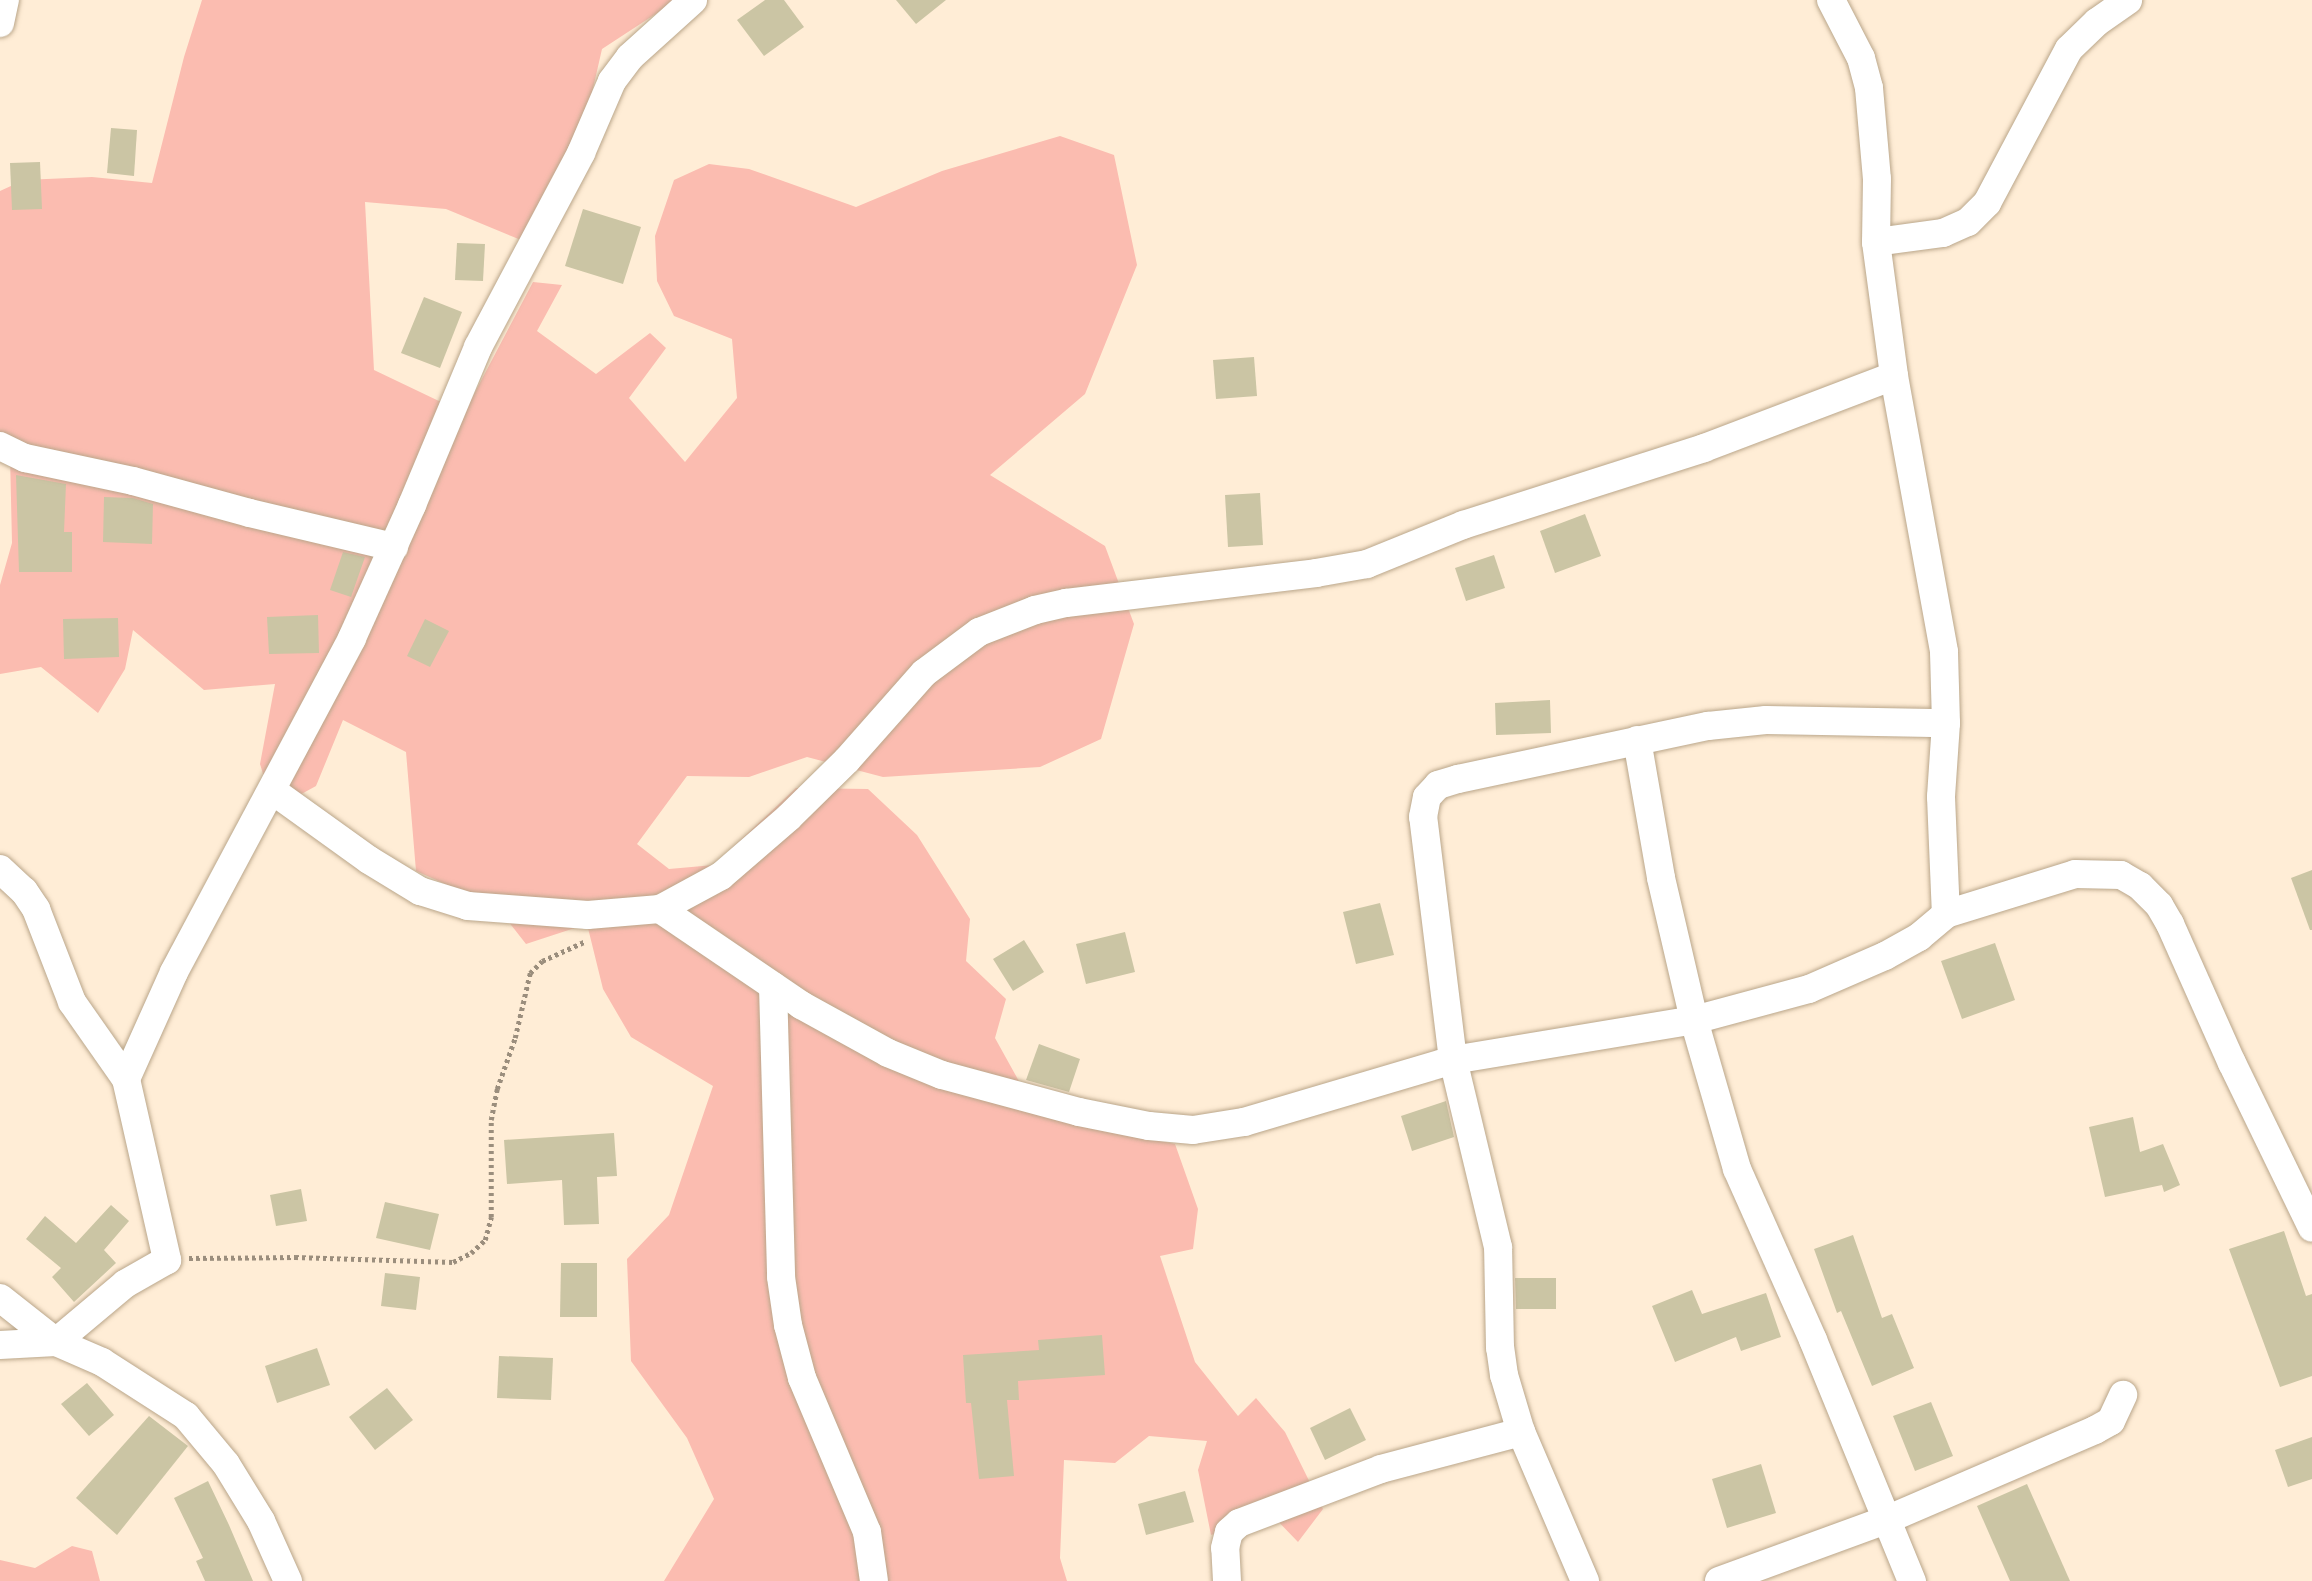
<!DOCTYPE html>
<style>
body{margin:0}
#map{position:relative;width:2312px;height:1581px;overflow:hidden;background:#ffedd6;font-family:Helvetica,sans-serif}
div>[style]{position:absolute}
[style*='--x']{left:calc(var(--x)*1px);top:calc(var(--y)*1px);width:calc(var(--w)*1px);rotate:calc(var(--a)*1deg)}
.green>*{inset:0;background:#fbbcb0}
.building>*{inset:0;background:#cbc5a4}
.path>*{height:4.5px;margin-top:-2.25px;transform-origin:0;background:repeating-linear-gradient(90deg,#9b8e7d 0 3.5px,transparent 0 7px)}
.roads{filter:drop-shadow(0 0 2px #baa68a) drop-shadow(0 0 2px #baa68a)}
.minor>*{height:28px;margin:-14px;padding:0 14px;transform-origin:14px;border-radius:14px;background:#fff}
span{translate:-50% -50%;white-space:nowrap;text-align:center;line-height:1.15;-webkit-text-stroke:6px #ffedd6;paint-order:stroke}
</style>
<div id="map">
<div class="green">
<i style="clip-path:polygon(202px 0,677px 0,602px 49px,573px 176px,521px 240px,446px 209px,365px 202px,374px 370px,464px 413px,533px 282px,562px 285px,537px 331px,596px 374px,650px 333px,666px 348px,629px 398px,685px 462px,737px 398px,732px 339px,674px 316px,657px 281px,655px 236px,674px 180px,709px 164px,749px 169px,856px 207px,942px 171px,1060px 136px,1114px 155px,1137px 265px,1085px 394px,990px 475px,1105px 546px,1134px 624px,1101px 739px,1040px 767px,883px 777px,807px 757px,749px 777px,687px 776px,637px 844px,669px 869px,714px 865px,796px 788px,868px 789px,917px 835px,970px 919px,966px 961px,1006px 999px,995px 1038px,1031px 1103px,1118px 1132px,1175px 1144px,1198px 1209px,1193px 1249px,1160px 1256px,1195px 1362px,1238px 1416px,1256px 1398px,1285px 1432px,1323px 1509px,1298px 1542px,1270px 1513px,1211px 1535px,1198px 1470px,1207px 1441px,1149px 1436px,1115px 1463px,1064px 1460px,1060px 1558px,1067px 1581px,664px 1581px,714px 1499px,687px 1438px,631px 1361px,627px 1259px,669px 1215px,713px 1086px,631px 1037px,603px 989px,587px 924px,526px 944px,497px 907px,416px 871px,406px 752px,343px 720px,316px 786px,274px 809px,260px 764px,275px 684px,204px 690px,133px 630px,125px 669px,98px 713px,41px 667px,0 674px,0 585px,12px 543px,10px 455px,0 449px,0 191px,24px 180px,92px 177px,152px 183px,184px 57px)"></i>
<i style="clip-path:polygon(72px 1546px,92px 1551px,100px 1581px,0 1581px,0 1560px,35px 1568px)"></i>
</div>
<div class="building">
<i style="clip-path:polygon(765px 0,784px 0,804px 27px,764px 56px,737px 20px)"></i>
<i style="clip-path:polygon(896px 0,946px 0,916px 24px)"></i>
<i style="clip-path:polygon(111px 128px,137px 130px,134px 176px,107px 173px)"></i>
<i style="clip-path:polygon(40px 162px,42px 209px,12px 210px,10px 163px)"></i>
<i style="clip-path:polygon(583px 209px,641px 227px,623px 284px,565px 266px)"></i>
<i style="clip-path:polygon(457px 243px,485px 244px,483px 281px,455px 280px)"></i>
<i style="clip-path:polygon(424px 297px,462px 312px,440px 368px,401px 353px)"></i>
<i style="clip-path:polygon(1254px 357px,1257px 396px,1216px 399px,1213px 360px)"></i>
<i style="clip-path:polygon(16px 475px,66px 484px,64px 532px,72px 532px,72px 572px,19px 572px)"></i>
<i style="clip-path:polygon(1260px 493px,1263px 545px,1228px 547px,1225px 495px)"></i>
<i style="clip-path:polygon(104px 497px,133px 498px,153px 504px,152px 544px,103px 542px)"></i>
<i style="clip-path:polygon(1585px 514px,1601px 556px,1555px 573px,1540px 531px)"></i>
<i style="clip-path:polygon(343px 552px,365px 557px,351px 597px,330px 590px)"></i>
<i style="clip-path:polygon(1494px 555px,1505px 588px,1466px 601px,1455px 568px)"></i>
<i style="clip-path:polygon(318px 615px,319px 653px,269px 654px,267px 617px)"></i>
<i style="clip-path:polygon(118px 618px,119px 657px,64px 659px,63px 619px)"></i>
<i style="clip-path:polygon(425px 619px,449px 631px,430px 667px,407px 656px)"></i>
<i style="clip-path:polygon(1550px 700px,1551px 733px,1496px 735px,1495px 703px)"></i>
<i style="clip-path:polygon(2312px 870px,2312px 930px,2310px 930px,2291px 878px)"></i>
<i style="clip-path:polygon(1380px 903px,1394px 955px,1356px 964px,1343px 912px)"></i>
<i style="clip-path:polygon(1125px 932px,1135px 972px,1086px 984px,1076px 944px)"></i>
<i style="clip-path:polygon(1024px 940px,1044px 972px,1013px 991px,993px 959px)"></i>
<i style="clip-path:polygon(1995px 943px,2015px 1000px,1962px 1019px,1941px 961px)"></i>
<i style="clip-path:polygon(1039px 1044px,1080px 1059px,1069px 1092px,1026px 1080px)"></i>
<i style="clip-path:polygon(1446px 1101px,1454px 1137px,1412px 1151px,1401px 1116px)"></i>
<i style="clip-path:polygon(2133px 1117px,2140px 1152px,2163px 1144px,2180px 1185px,2164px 1192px,2162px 1185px,2105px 1197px,2089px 1127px)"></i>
<i style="clip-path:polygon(614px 1133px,617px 1176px,597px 1177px,599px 1224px,564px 1225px,562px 1180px,507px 1184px,504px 1140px)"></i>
<i style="clip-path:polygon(301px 1189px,307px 1221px,276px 1226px,270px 1195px)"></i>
<i style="clip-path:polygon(385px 1202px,439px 1214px,430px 1250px,376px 1238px)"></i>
<i style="clip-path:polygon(111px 1205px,129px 1221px,104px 1250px,116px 1263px,74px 1302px,52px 1277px,61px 1268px,26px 1239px,45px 1216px,76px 1243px)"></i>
<i style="clip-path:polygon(2284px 1231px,2306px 1296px,2312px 1294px,2312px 1376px,2280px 1387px,2229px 1249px)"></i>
<i style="clip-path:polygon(1853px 1235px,1882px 1318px,1892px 1314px,1914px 1368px,1872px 1386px,1841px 1311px,1837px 1313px,1814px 1249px)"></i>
<i style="clip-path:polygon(561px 1263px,597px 1263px,597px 1317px,560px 1317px)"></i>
<i style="clip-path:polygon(385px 1273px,420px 1277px,416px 1310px,381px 1306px)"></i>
<i style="clip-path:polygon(1515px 1278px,1556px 1278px,1556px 1309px,1516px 1309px)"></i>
<i style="clip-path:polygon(1692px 1290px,1702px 1314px,1766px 1293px,1781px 1337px,1741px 1351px,1736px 1337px,1675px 1362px,1652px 1306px)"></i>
<i style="clip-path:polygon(1102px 1335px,1105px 1375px,1018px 1381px,1019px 1400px,1007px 1400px,1014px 1476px,979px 1479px,971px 1403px,966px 1403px,963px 1355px,1039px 1350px,1038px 1340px)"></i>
<i style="clip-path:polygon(317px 1348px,330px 1385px,277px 1403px,265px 1366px)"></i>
<i style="clip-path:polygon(499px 1356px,553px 1358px,551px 1400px,497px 1398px)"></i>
<i style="clip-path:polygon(87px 1383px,114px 1415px,89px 1436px,61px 1404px)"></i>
<i style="clip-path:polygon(387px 1388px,413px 1420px,375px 1450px,349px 1417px)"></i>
<i style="clip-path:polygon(1931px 1402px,1953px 1456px,1915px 1471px,1893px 1416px)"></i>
<i style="clip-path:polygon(1350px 1408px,1366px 1440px,1325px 1460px,1310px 1428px)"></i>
<i style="clip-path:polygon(149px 1416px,188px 1446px,117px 1535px,76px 1498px)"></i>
<i style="clip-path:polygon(2312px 1437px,2312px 1479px,2288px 1487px,2275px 1450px)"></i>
<i style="clip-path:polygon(1761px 1464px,1776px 1513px,1727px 1528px,1712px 1479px)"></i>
<i style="clip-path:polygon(208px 1481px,229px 1525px,253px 1581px,205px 1581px,196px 1561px,203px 1558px,174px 1498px)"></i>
<i style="clip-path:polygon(2027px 1484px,2070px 1581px,2010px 1581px,1977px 1506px)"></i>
<i style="clip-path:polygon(1185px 1491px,1194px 1522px,1146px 1535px,1138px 1504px)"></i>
</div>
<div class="path">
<i style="--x:189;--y:1258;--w:106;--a:-0.5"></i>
<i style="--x:295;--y:1257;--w:158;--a:1.8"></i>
<i style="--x:453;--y:1262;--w:20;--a:-27"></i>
<i style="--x:471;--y:1253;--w:19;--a:-43"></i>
<i style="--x:485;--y:1240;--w:24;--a:-75"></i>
<i style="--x:491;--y:1217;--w:97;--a:-90"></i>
<i style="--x:491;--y:1120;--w:32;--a:-79"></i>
<i style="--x:497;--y:1089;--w:54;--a:-70.6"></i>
<i style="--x:515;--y:1038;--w:67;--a:-77"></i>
<i style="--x:530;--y:973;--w:17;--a:-45"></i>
<i style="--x:542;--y:961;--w:48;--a:-24.4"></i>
</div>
<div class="roads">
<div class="minor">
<i style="--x:1831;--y:0;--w:65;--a:62.7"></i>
<i style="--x:1861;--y:58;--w:31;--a:75"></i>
<i style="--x:1869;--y:88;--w:91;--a:85"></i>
<i style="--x:1877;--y:179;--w:63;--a:90.9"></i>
<i style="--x:1876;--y:242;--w:135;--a:82.3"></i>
<i style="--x:1894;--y:376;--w:280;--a:79.7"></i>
<i style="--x:1944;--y:652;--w:71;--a:88.4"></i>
<i style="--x:1946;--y:723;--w:74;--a:93.9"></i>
<i style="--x:1941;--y:797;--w:117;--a:87.6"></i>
<i style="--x:0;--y:23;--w:24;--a:-78"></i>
<i style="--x:1876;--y:242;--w:68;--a:-7.7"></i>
<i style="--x:1943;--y:233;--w:27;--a:-24"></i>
<i style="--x:1968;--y:222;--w:27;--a:-45"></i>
<i style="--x:1987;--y:203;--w:174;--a:-62"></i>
<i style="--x:2069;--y:49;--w:39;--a:-44"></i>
<i style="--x:2097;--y:22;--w:38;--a:-35"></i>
<i style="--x:0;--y:446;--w:28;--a:26"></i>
<i style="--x:25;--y:458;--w:110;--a:12"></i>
<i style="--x:133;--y:481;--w:121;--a:15.3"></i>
<i style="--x:250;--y:513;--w:148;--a:13.3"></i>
<i style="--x:1637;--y:740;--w:140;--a:80.1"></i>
<i style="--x:1661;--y:878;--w:146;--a:76.9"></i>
<i style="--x:1694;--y:1020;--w:155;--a:73.9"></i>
<i style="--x:1737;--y:1169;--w:187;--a:66"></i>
<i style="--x:1813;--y:1340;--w:261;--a:67.7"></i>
<i style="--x:273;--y:791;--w:118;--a:35.7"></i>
<i style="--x:369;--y:860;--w:60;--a:31.3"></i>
<i style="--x:420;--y:891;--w:50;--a:17.4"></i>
<i style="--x:468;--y:906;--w:120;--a:4.3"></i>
<i style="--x:588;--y:915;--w:72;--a:-4.8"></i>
<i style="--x:660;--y:909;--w:69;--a:-28.4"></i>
<i style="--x:721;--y:876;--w:90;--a:-40.9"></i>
<i style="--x:789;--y:817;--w:81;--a:-44.5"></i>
<i style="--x:847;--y:760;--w:116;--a:-48.5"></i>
<i style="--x:924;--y:673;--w:69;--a:-36.7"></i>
<i style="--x:979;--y:632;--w:60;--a:-21.4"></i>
<i style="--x:1035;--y:610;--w:32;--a:-13"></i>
<i style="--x:1066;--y:603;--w:252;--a:-6.8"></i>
<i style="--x:1316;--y:573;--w:52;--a:-10"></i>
<i style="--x:1367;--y:564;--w:104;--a:-22.1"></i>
<i style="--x:1463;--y:525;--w:253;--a:-17.7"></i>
<i style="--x:1704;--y:448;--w:203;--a:-20.8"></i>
<i style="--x:0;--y:869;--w:33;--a:43"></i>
<i style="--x:24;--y:891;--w:22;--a:56"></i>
<i style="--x:36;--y:909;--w:100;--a:68.8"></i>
<i style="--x:72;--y:1002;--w:94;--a:55"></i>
<i style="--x:126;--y:1079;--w:186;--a:77.2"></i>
<i style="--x:167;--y:1260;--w:48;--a:150.3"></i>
<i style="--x:125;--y:1284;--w:90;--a:140"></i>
<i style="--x:56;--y:1342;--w:71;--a:-141.8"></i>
<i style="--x:660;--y:909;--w:171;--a:34.2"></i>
<i style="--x:801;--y:1005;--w:99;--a:28.9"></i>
<i style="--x:888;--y:1053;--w:58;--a:22.2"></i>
<i style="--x:942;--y:1075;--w:142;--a:15.1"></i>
<i style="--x:1079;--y:1112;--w:71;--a:11.3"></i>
<i style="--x:1149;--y:1126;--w:44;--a:5.2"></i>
<i style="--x:1193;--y:1130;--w:52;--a:-8.9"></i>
<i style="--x:1244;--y:1122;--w:218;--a:-16.5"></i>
<i style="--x:1453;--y:1060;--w:244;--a:-9.4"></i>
<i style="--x:1694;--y:1020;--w:119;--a:-15.1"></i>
<i style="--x:1809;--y:989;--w:83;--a:-23.5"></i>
<i style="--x:1885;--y:956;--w:39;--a:-29"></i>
<i style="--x:1919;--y:937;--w:35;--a:-40"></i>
<i style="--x:1946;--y:914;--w:135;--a:-17.2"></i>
<i style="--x:2075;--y:874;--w:46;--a:1.2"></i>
<i style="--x:2121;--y:875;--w:22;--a:30"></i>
<i style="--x:2140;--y:886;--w:27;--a:45"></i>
<i style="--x:2159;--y:905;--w:22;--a:60"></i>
<i style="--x:2170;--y:924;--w:152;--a:66"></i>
<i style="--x:2232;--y:1063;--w:183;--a:64.1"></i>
<i style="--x:773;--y:986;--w:291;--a:88.4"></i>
<i style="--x:781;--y:1277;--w:49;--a:81.7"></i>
<i style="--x:788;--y:1325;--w:55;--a:75.2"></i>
<i style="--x:802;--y:1378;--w:167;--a:67.1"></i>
<i style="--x:867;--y:1532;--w:49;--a:81.9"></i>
<i style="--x:126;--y:1079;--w:117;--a:-65.8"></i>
<i style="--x:174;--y:972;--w:378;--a:-61.9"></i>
<i style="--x:352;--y:638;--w:146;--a:-65.7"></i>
<i style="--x:412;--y:505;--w:171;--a:-67.3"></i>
<i style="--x:478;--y:347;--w:220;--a:-62"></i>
<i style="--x:581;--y:153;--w:78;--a:-66.7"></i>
<i style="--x:612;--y:81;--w:30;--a:-53"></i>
<i style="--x:630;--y:57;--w:85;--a:-42.1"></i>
<i style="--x:0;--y:1345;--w:56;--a:-3.1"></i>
<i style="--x:56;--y:1342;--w:50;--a:23.5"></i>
<i style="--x:102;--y:1362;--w:100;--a:32.7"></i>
<i style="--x:186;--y:1416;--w:62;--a:50.2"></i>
<i style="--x:226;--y:1464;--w:67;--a:58.4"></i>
<i style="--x:261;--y:1521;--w:66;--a:65.8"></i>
<i style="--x:1227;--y:1581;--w:33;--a:-93"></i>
<i style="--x:1225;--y:1548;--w:16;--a:-76"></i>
<i style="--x:1229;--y:1532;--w:13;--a:-42"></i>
<i style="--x:1239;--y:1523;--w:152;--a:-20.8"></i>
<i style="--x:1381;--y:1469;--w:145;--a:-14.8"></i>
<i style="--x:1585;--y:1581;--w:162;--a:-113.2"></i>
<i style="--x:1521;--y:1432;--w:59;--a:-106.6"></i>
<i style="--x:1504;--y:1375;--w:27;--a:-98"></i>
<i style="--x:1500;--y:1348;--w:101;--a:-91.1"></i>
<i style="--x:1498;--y:1247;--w:192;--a:-103.5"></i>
<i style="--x:1453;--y:1060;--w:245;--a:-97"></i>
<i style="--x:1423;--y:817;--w:20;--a:-79"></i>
<i style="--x:1427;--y:797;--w:16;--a:-47"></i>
<i style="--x:1438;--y:785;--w:21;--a:-17"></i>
<i style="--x:1458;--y:779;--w:256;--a:-12"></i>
<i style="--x:1708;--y:726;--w:58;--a:-5.9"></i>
<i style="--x:1766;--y:720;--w:180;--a:1"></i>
<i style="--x:1719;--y:1581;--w:178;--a:-20.1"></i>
<i style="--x:1886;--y:1520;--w:228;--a:-23.3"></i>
<i style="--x:2095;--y:1430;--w:18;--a:-29"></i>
<i style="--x:2111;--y:1421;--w:29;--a:-65"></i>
</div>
</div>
</div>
